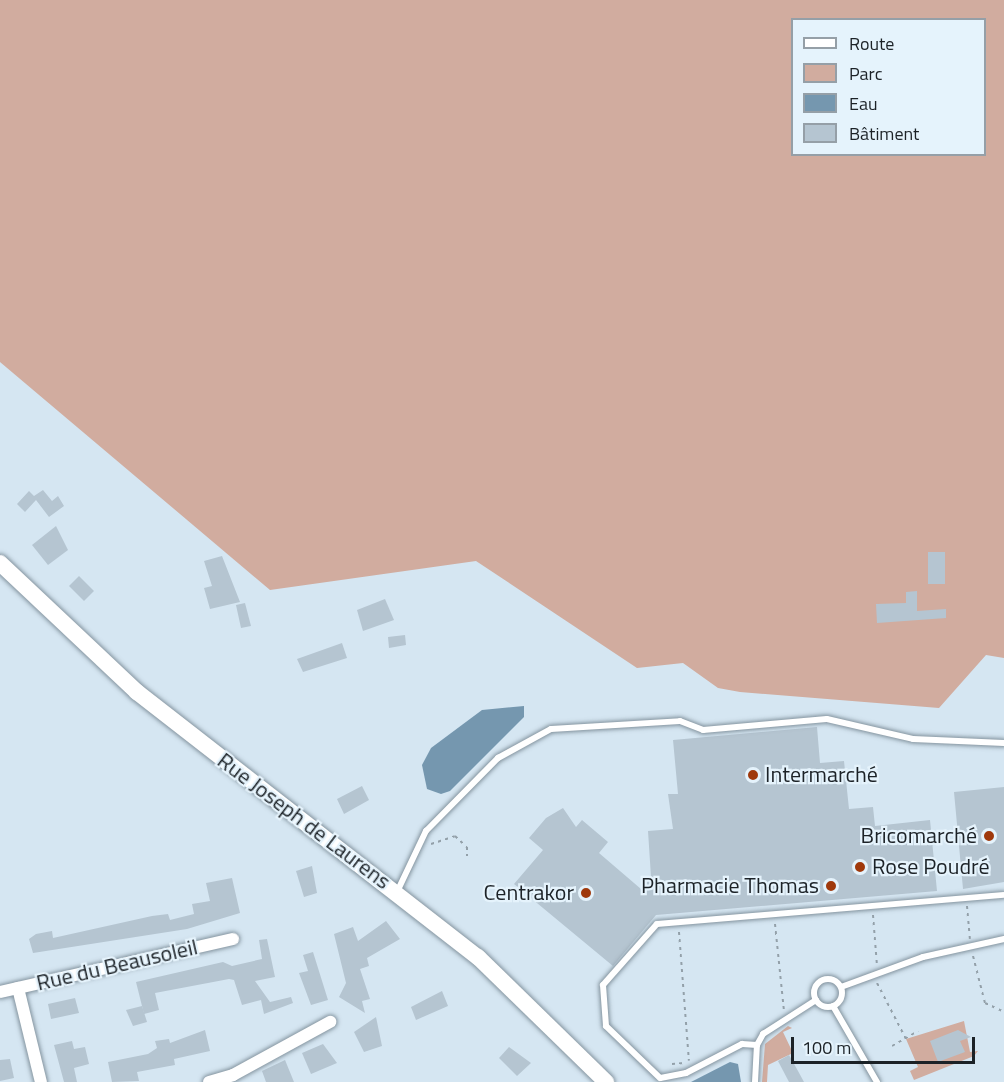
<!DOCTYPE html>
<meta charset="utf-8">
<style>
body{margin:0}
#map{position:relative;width:1004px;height:1082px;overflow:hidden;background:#d5e6f2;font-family:"Titillium Web",sans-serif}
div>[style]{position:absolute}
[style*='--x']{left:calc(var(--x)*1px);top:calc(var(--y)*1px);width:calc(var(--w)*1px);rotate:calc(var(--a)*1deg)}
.green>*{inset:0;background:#d1ac9f}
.water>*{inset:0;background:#7597af}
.building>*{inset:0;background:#b5c5d1}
.path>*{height:2px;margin-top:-1px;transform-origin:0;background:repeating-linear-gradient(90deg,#93a0a9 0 3px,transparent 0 7.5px)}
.roads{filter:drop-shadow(0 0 2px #84949f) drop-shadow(0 0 2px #84949f)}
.service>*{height:6px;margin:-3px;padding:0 3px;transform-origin:3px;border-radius:3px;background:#fff}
.service>.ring{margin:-3px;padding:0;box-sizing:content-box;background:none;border:6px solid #fff;border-radius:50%}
.minor>*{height:12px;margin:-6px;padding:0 6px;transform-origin:6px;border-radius:6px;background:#fff}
.secondary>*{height:16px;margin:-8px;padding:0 8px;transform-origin:8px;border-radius:8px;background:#fff}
.dots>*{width:16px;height:16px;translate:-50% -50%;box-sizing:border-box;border:3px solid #e5f3fc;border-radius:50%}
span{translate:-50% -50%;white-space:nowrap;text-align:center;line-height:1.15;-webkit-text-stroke:4.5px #e5f3fc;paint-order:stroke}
.poi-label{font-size:22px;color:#1c2227}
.left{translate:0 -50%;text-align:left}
.right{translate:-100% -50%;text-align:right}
.street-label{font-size:22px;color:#1c2227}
.legend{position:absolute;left:791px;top:18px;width:195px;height:138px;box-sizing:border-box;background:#e5f3fc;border:2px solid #959fa7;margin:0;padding:8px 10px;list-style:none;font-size:18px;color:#1c2227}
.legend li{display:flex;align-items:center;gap:12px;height:30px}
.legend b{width:30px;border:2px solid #959fa7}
.scale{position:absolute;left:791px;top:1037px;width:184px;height:27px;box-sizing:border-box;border:3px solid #1c2227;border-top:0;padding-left:8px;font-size:18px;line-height:21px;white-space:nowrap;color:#1c2227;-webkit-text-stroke:4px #e5f3fc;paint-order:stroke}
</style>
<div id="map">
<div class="green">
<i style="clip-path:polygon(evenodd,0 0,1004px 0,1004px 658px,986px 655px,939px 708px,740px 692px,718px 688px,683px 663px,637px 668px,476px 561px,270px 590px,0 362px,0 0,792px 20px,984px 20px,984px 154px,792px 154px,792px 20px)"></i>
<i style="clip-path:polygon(964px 1021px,970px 1052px,978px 1051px,974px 1056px,914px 1080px,910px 1071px,918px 1067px,906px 1039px)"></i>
<i style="clip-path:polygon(788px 1026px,792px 1028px,783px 1032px,793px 1053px,768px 1065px,767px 1082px,762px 1082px,765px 1044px)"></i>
</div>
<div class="water">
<i style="clip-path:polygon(524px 706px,524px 717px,450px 791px,441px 794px,427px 789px,422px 765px,431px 748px,482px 710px)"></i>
<i style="clip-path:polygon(730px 1062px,738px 1064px,741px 1082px,691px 1082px)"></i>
</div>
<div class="building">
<i style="clip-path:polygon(43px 490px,52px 501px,58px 496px,64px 506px,49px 517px,36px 500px,25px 512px,17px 504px,29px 491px,34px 496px)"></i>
<i style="clip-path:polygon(56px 526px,68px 550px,48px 565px,32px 545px)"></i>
<i style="clip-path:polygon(928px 552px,945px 552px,945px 584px,928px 584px)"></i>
<i style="clip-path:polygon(222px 556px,240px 602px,210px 609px,204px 588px,212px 586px,204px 561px)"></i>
<i style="clip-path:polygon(79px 576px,94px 591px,84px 601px,69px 586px)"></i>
<i style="clip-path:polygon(917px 591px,917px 611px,946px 609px,946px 618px,877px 623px,876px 604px,906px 603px,906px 592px)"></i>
<i style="clip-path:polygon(385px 599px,394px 620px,363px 631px,357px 610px)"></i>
<i style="clip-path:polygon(245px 603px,251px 626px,241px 628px,236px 605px)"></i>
<i style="clip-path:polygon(405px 635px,406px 645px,389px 648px,388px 637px)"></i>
<i style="clip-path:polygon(342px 643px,347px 658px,303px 672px,297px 659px)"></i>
<i style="clip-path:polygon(817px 727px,820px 763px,844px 761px,849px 809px,873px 807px,875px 826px,930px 820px,937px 891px,656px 915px,613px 966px,514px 884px,543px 850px,529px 838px,546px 818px,563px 808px,576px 827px,582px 820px,608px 842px,599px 853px,641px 889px,651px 877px,648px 831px,673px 829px,668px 794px,678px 794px,673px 740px)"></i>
<i style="clip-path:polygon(362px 786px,369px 800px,344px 814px,337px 799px)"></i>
<i style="clip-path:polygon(1004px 787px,1004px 882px,963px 889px,954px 792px)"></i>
<i style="clip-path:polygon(312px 866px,317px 893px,304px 897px,296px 871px)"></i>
<i style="clip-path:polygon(232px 878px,240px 913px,187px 929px,33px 953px,29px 939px,36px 934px,52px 931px,53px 938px,152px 916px,168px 914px,170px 920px,194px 914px,192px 904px,210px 901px,206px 883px)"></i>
<i style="clip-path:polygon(386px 921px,400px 939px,367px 958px,369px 966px,360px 969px,370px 999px,362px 1001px,365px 1013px,339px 997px,346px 983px,334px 934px,353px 927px,358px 941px)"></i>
<i style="clip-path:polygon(267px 939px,275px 977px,255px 981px,270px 1002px,291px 997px,293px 1003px,264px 1014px,261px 1000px,242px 1005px,234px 980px,229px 979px,155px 993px,159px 1010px,144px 1014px,136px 982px,223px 962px,232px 966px,262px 959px,259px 940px)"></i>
<i style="clip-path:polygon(313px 952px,328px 1000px,311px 1005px,299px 973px,308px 971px,303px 955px)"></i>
<i style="clip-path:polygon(442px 991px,448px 1006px,416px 1020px,411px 1007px)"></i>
<i style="clip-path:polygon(75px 998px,79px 1013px,51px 1019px,48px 1004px)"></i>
<i style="clip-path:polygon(142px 1006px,147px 1022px,133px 1026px,126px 1010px)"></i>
<i style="clip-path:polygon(376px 1017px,382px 1046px,364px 1052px,354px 1032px)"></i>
<i style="clip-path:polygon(205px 1030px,210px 1051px,174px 1059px,175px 1065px,137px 1072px,139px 1081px,112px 1082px,108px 1062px,148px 1054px,157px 1048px,155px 1041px,169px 1039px,170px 1043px)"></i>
<i style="clip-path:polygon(958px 1030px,971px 1037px,960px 1041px,965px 1052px,938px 1062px,930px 1041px)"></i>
<i style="clip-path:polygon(72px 1041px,74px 1049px,85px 1047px,89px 1064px,74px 1068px,77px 1082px,64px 1082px,54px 1045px)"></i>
<i style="clip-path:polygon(323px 1044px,337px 1063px,311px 1074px,302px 1053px)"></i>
<i style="clip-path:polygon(509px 1047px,531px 1063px,517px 1076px,499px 1058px)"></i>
<i style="clip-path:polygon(789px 1055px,798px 1071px,804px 1082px,789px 1082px,778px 1061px)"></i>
<i style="clip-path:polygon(10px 1059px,14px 1078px,0 1081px,0 1060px)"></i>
<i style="clip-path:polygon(285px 1060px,294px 1082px,266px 1082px,262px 1071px)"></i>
</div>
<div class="path">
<i style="--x:431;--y:844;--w:25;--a:-18"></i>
<i style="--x:455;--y:836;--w:16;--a:43"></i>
<i style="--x:467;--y:847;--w:9;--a:90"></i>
<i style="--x:967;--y:906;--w:33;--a:85"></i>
<i style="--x:873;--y:915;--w:51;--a:85.5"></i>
<i style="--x:775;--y:924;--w:87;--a:84.1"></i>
<i style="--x:679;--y:932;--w:129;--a:85.6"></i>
<i style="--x:973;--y:956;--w:49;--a:75.7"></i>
<i style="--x:985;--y:1003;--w:21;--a:25"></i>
<i style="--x:877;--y:983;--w:63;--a:62.6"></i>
<i style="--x:892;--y:1046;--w:30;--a:-30"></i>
<i style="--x:672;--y:1064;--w:12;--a:-5"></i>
</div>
<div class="roads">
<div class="service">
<i style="--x:397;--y:892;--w:68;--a:-64.6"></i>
<i style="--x:426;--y:831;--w:103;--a:-45.4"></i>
<i style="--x:498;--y:758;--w:60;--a:-28.7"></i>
<i style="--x:551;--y:729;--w:129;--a:-3.5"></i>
<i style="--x:680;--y:721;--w:25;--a:21"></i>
<i style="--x:703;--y:730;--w:124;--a:-5.1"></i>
<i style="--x:827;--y:719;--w:88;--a:13.1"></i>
<i style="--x:913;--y:739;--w:91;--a:2.5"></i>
<i class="ring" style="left:814px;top:979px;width:22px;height:22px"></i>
<i style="--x:841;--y:987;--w:87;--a:-20.1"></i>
<i style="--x:923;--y:957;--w:83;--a:-12.5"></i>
<i style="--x:833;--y:1006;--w:88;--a:59.9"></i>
<i style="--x:757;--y:1045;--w:15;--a:-176"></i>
<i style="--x:742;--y:1044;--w:63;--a:152.6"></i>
<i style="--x:686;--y:1073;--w:26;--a:169"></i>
<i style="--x:660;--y:1078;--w:75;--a:-136.1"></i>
<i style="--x:606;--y:1026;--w:41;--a:-94.2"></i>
<i style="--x:603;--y:985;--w:81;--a:-48.5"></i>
<i style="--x:657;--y:924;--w:348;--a:-4.8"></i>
<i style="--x:755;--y:1082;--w:37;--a:-87"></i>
<i style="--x:757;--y:1045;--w:13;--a:-61"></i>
<i style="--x:763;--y:1034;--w:63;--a:-32.7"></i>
</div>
<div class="minor">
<i style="--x:18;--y:988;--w:97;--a:76.3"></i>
<i style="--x:0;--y:992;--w:239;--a:-12.8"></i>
<i style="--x:209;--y:1082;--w:25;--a:-16"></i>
<i style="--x:233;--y:1075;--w:111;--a:-28.7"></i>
</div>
<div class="secondary">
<i style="--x:0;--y:563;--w:188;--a:43.3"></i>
<i style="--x:137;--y:692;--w:432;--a:37.9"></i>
<i style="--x:478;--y:957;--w:179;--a:44.3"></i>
</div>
</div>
<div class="dots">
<i style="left:753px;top:775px;background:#9f390c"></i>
<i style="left:989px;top:836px;background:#9f390c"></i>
<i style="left:860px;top:867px;background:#9f390c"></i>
<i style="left:831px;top:886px;background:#9f390c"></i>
<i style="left:586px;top:893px;background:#9f390c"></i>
</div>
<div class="poi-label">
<span class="left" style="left:765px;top:775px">Intermarché</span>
<span class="right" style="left:977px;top:836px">Bricomarché</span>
<span class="left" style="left:872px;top:867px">Rose Poudré</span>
<span class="right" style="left:819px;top:886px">Pharmacie Thomas</span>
<span class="right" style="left:574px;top:893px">Centrakor</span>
</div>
<div class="street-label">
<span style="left:304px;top:821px;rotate:37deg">Rue Joseph de Laurens</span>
<span style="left:117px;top:965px;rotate:-13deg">Rue du Beausoleil</span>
</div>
<ul class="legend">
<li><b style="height:8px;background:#fff"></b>Route</li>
<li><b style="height:16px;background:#d1ac9f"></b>Parc</li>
<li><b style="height:16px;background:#7597af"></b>Eau</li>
<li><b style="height:16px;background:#b5c5d1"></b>Bâtiment</li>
</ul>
<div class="scale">100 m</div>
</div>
